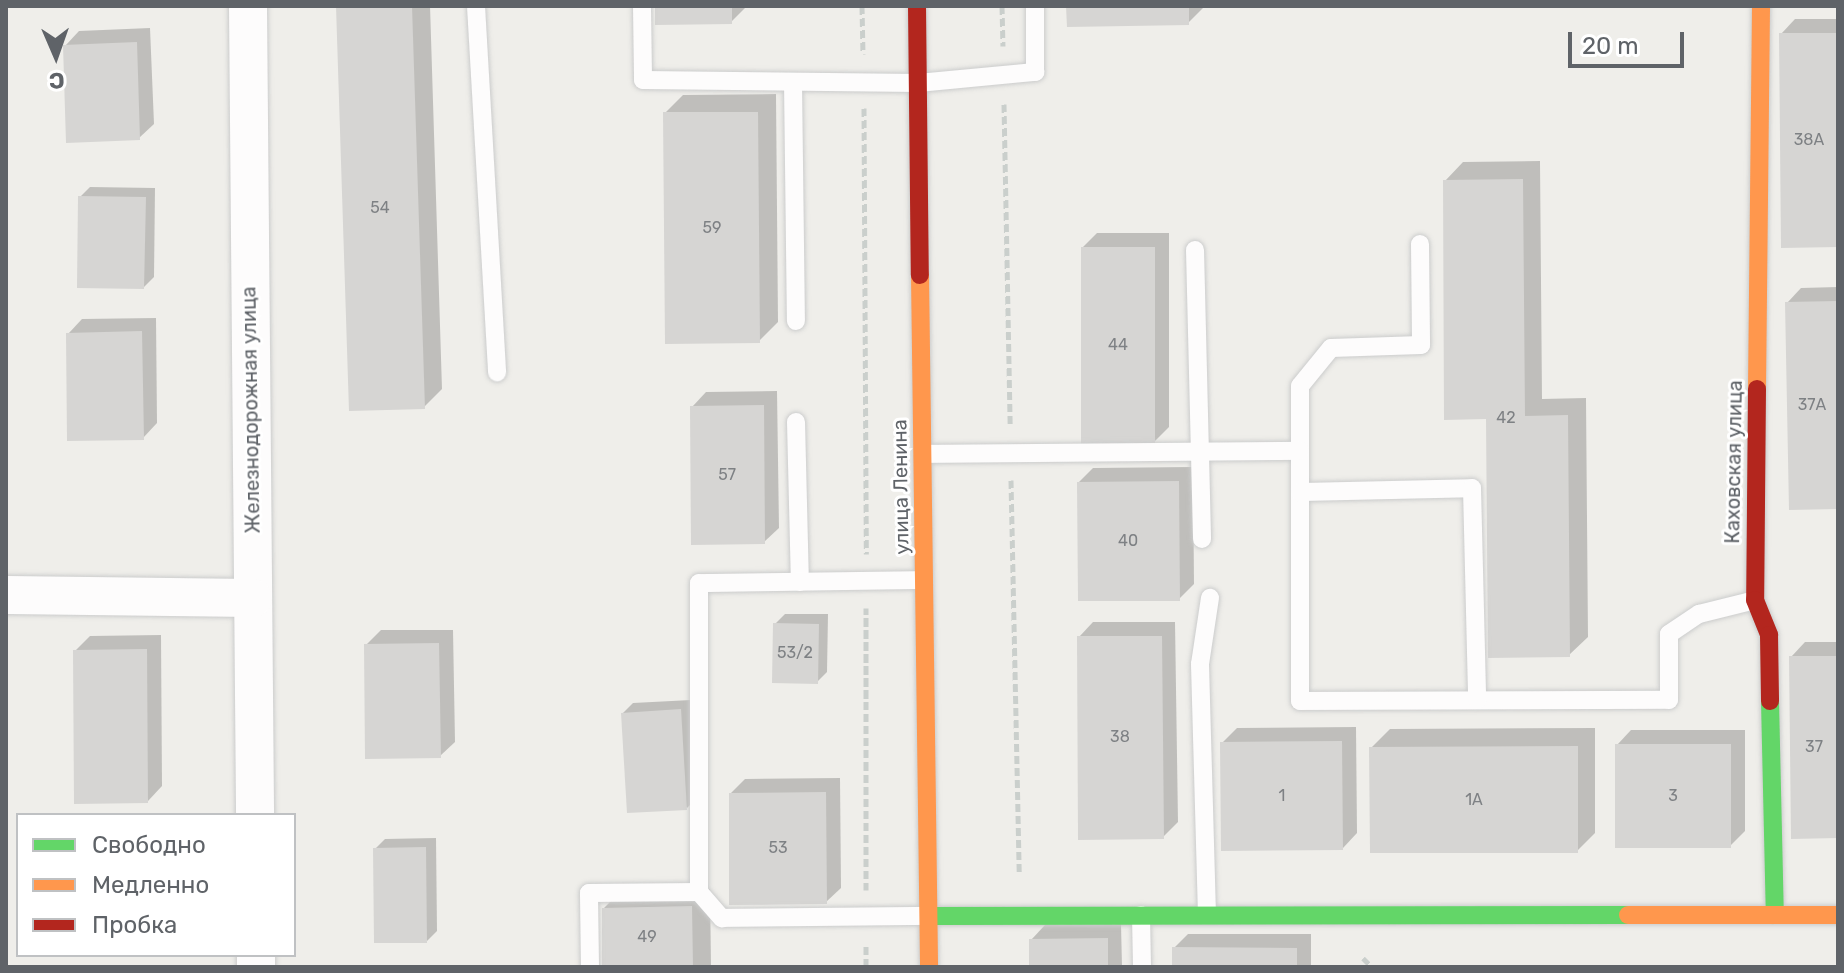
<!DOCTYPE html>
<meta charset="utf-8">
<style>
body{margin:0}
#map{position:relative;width:1844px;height:973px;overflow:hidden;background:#efeeea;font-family:Rubik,sans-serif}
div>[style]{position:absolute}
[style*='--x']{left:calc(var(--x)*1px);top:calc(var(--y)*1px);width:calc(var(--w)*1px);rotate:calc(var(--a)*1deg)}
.shadow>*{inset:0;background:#0003}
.building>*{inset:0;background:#d6d5d3}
.path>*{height:5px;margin-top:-2.5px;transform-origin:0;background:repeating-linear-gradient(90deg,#cacfcc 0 8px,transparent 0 12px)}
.roads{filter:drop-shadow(0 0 2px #cbcccc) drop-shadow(0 0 2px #cbcccc)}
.lane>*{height:18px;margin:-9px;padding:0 9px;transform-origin:9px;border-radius:9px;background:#fdfcfc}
.street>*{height:38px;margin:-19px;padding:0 19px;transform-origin:19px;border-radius:19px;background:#fdfcfc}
.fast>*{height:18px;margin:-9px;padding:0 9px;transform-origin:9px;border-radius:9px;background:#63d668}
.slow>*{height:18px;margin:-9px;padding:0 9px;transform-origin:9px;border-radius:9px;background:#ff974d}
.jam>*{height:18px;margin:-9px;padding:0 9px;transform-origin:9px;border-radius:9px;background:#b3261e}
span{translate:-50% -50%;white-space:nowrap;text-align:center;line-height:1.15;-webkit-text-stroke:6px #fff;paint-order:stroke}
.number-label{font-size:16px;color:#7e8184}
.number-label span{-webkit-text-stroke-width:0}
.street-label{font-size:20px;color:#5f6368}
.frame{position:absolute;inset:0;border:8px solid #5f6368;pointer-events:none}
.legend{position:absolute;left:16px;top:813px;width:280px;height:144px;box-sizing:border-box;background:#fff;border:2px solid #bfc1c3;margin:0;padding:10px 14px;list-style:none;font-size:24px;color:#5f6368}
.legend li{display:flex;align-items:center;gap:16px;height:40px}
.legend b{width:40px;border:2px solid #bfc1c3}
.north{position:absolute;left:16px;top:16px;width:80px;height:80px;-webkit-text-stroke:6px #fff;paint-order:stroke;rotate:178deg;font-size:22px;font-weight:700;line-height:32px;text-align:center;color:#5f6368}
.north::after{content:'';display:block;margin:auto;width:28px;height:36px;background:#5f6368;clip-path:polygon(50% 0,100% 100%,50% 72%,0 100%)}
.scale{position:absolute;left:1568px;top:32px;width:116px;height:36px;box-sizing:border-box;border:4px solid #5f6368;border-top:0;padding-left:10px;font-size:24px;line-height:28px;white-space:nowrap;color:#5f6368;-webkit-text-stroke:6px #fff;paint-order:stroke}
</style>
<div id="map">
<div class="shadow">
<i style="clip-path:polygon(338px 6px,430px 6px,442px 389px,424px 407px)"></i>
<i style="clip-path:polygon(657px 6px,747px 6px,731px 22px)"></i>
<i style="clip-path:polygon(1068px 6px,1203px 6px,1203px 8px,1188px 23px)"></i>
<i style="clip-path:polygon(1795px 19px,1838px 19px,1838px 245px,1781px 34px)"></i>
<i style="clip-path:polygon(150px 28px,154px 124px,139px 138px,65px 46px,79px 31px)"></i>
<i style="clip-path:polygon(776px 94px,778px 322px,759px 341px,665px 113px,683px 95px)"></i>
<i style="clip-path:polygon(1540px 161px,1542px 399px,1586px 398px,1588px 637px,1569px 655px,1488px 417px,1445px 181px,1463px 162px)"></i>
<i style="clip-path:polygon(90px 187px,155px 188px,154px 277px,144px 287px,80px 197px)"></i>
<i style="clip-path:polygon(1097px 233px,1169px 233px,1169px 427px,1154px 442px,1083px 247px)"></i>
<i style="clip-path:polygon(1838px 287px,1838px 507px,1787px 303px,1801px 288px)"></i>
<i style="clip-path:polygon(156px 318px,157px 423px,143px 438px,68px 334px,82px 319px)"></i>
<i style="clip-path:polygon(777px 391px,779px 528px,764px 542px,692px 407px,706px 392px)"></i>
<i style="clip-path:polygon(1193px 467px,1194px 584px,1179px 599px,1078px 483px,1093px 468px)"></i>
<i style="clip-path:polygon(785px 614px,828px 614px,827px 672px,817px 682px,775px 624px)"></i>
<i style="clip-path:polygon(1093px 622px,1175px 622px,1178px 822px,1163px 837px,1079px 637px)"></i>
<i style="clip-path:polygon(381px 630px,453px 630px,455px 742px,440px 756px,366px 645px)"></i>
<i style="clip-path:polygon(161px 635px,162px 786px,148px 801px,75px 651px,90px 636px)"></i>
<i style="clip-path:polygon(1805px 642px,1838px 642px,1838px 836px,1791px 657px)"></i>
<i style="clip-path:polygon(691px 700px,697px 798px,687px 808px,623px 713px,633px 703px)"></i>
<i style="clip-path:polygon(1356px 727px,1357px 833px,1343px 848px,1222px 743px,1237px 728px)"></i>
<i style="clip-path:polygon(1595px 728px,1595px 833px,1577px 851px,1371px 748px,1390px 729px)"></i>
<i style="clip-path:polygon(1631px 730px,1745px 730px,1745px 831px,1730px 846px,1617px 745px)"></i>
<i style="clip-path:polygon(840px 778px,841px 888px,826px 902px,731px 793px,745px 779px)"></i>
<i style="clip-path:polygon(436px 838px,437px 931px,427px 941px,375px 849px,385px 839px)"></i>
<i style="clip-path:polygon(710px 889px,711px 967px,604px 967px,604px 908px,622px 890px)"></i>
<i style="clip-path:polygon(1121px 924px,1122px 967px,1031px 967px,1031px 940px,1045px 925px)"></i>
<i style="clip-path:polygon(1188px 934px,1311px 934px,1311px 967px,1174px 967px,1174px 948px)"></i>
</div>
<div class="building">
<i style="clip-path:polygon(336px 6px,412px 6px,425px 409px,349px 411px)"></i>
<i style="clip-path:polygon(655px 6px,732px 6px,732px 24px,655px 25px)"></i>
<i style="clip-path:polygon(1066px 6px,1189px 6px,1189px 25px,1067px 27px)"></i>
<i style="clip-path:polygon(1779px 33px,1838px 33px,1838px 247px,1781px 248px)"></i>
<i style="clip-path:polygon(137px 42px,140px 140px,66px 143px,63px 45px)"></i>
<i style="clip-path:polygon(663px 112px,758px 112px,760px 343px,665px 344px)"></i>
<i style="clip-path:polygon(1523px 179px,1525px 416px,1568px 415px,1570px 657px,1488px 658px,1486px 419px,1444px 420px,1443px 180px)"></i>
<i style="clip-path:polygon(78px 196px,146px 197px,144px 289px,77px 288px)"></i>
<i style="clip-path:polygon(1081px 247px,1155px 247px,1155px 444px,1081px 444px)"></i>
<i style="clip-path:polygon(1838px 301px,1838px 509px,1789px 510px,1785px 302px)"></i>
<i style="clip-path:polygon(142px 331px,144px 440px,67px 441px,66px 333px)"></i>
<i style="clip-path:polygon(764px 405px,765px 544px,691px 545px,690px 406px)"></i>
<i style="clip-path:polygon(1179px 481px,1180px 601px,1078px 601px,1077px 482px)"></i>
<i style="clip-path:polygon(773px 623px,819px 624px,818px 684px,772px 683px)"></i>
<i style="clip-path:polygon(1077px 636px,1162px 636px,1164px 839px,1078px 840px)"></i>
<i style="clip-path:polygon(439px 643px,441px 758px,365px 759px,364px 644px)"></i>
<i style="clip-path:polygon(147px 649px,148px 803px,74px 804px,73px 650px)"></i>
<i style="clip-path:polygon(1789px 656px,1838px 656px,1838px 838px,1791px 839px)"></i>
<i style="clip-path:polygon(681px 709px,687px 810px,627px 813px,621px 713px)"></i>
<i style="clip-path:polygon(1342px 741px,1343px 850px,1221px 851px,1220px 742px)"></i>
<i style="clip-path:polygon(1615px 744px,1731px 744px,1731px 848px,1615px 848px)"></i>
<i style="clip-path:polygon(1578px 746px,1578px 853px,1370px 853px,1369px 747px)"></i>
<i style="clip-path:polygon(826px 792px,827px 904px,729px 905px,729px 793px)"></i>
<i style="clip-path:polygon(426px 847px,427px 943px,374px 943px,373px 848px)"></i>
<i style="clip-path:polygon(692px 906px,693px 967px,602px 967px,602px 908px)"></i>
<i style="clip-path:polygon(1108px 938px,1108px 967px,1029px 967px,1029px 939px)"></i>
<i style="clip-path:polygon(1172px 947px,1297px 948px,1297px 967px,1172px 967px)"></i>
</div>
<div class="path">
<i style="--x:862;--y:6;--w:48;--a:88.8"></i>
<i style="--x:1002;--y:6;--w:40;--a:88.6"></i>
<i style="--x:1004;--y:104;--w:322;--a:88.9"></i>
<i style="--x:864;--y:108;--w:446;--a:89.7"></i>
<i style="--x:1011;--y:480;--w:394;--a:88.8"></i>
<i style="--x:866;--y:890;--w:282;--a:-90"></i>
<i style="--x:1363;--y:958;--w:13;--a:45"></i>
<i style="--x:866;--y:967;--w:23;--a:-90"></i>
</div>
<div class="roads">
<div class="lane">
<i style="--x:476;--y:6;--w:367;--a:86.7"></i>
<i style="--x:642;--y:6;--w:74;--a:89.2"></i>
<i style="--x:643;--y:80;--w:275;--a:0.6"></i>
<i style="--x:918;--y:83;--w:118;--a:-5.4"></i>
<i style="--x:1035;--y:72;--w:66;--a:-90"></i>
<i style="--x:793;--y:82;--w:239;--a:89.3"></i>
<i style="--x:1420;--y:244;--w:101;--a:89.4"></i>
<i style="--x:1421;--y:345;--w:90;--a:178.1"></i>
<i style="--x:1331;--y:348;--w:49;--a:129.2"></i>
<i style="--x:1300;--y:386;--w:315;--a:90"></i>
<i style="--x:1300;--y:701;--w:369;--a:-0.2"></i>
<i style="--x:1669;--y:700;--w:66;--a:-90"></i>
<i style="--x:1669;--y:634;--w:36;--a:-34"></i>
<i style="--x:1699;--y:614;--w:58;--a:-14"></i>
<i style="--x:1195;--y:250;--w:289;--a:88.6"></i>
<i style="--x:796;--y:422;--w:160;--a:88.6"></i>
<i style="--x:923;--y:454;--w:377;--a:-0.5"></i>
<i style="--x:1300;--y:492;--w:172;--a:-1.3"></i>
<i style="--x:1472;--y:488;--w:212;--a:88.6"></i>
<i style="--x:924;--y:580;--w:225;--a:179.2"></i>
<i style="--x:699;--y:583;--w:309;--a:90"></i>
<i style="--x:699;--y:892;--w:35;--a:49"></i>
<i style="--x:722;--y:918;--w:207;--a:-0.6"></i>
<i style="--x:1141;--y:915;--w:52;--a:88.9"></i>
<i style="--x:1207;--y:915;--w:251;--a:-91.6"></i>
<i style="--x:1200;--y:664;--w:67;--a:-81.4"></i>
<i style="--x:590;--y:967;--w:74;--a:-90.8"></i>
<i style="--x:589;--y:893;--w:110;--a:-0.5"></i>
</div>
<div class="street">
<i style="--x:248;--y:6;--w:809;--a:89.5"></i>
<i style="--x:6;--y:595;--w:247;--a:0.7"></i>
<i style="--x:256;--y:955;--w:12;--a:90"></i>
</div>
<div class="fast">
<i style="--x:1770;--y:701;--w:214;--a:88.7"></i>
<i style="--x:929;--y:916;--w:699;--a:-0.08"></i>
</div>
<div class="slow">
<i style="--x:920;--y:275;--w:692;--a:89.25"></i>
<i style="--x:1757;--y:389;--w:383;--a:-89.4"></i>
<i style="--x:1628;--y:915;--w:210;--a:0"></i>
</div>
<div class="jam">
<i style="--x:917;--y:6;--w:269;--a:89.4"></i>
<i style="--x:1757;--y:389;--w:211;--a:90.5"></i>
<i style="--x:1755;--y:600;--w:38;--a:68"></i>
<i style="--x:1769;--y:635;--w:66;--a:89.1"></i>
</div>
</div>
<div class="number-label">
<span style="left:1809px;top:140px">38А</span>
<span style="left:380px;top:208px">54</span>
<span style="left:712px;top:228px">59</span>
<span style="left:1118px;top:345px">44</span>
<span style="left:1812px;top:405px">37А</span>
<span style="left:1506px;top:418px">42</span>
<span style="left:727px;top:475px">57</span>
<span style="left:1128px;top:541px">40</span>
<span style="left:795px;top:653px">53/2</span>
<span style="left:1120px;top:737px">38</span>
<span style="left:1814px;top:747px">37</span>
<span style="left:1282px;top:796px">1</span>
<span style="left:1673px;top:796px">3</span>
<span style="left:1474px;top:800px">1А</span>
<span style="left:778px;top:848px">53</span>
<span style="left:647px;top:937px">49</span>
</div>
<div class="street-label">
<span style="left:251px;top:410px;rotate:-91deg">Железнодорожная улица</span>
<span style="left:1734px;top:462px;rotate:-89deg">Каховская улица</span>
<span style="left:901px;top:487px;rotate:-91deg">улица Ленина</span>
</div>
<div class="frame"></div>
<ul class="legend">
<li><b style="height:10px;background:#63d668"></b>Свободно</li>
<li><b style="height:10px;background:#ff974d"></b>Медленно</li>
<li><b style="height:10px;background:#b3261e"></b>Пробка</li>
</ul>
<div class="north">С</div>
<div class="scale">20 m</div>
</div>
